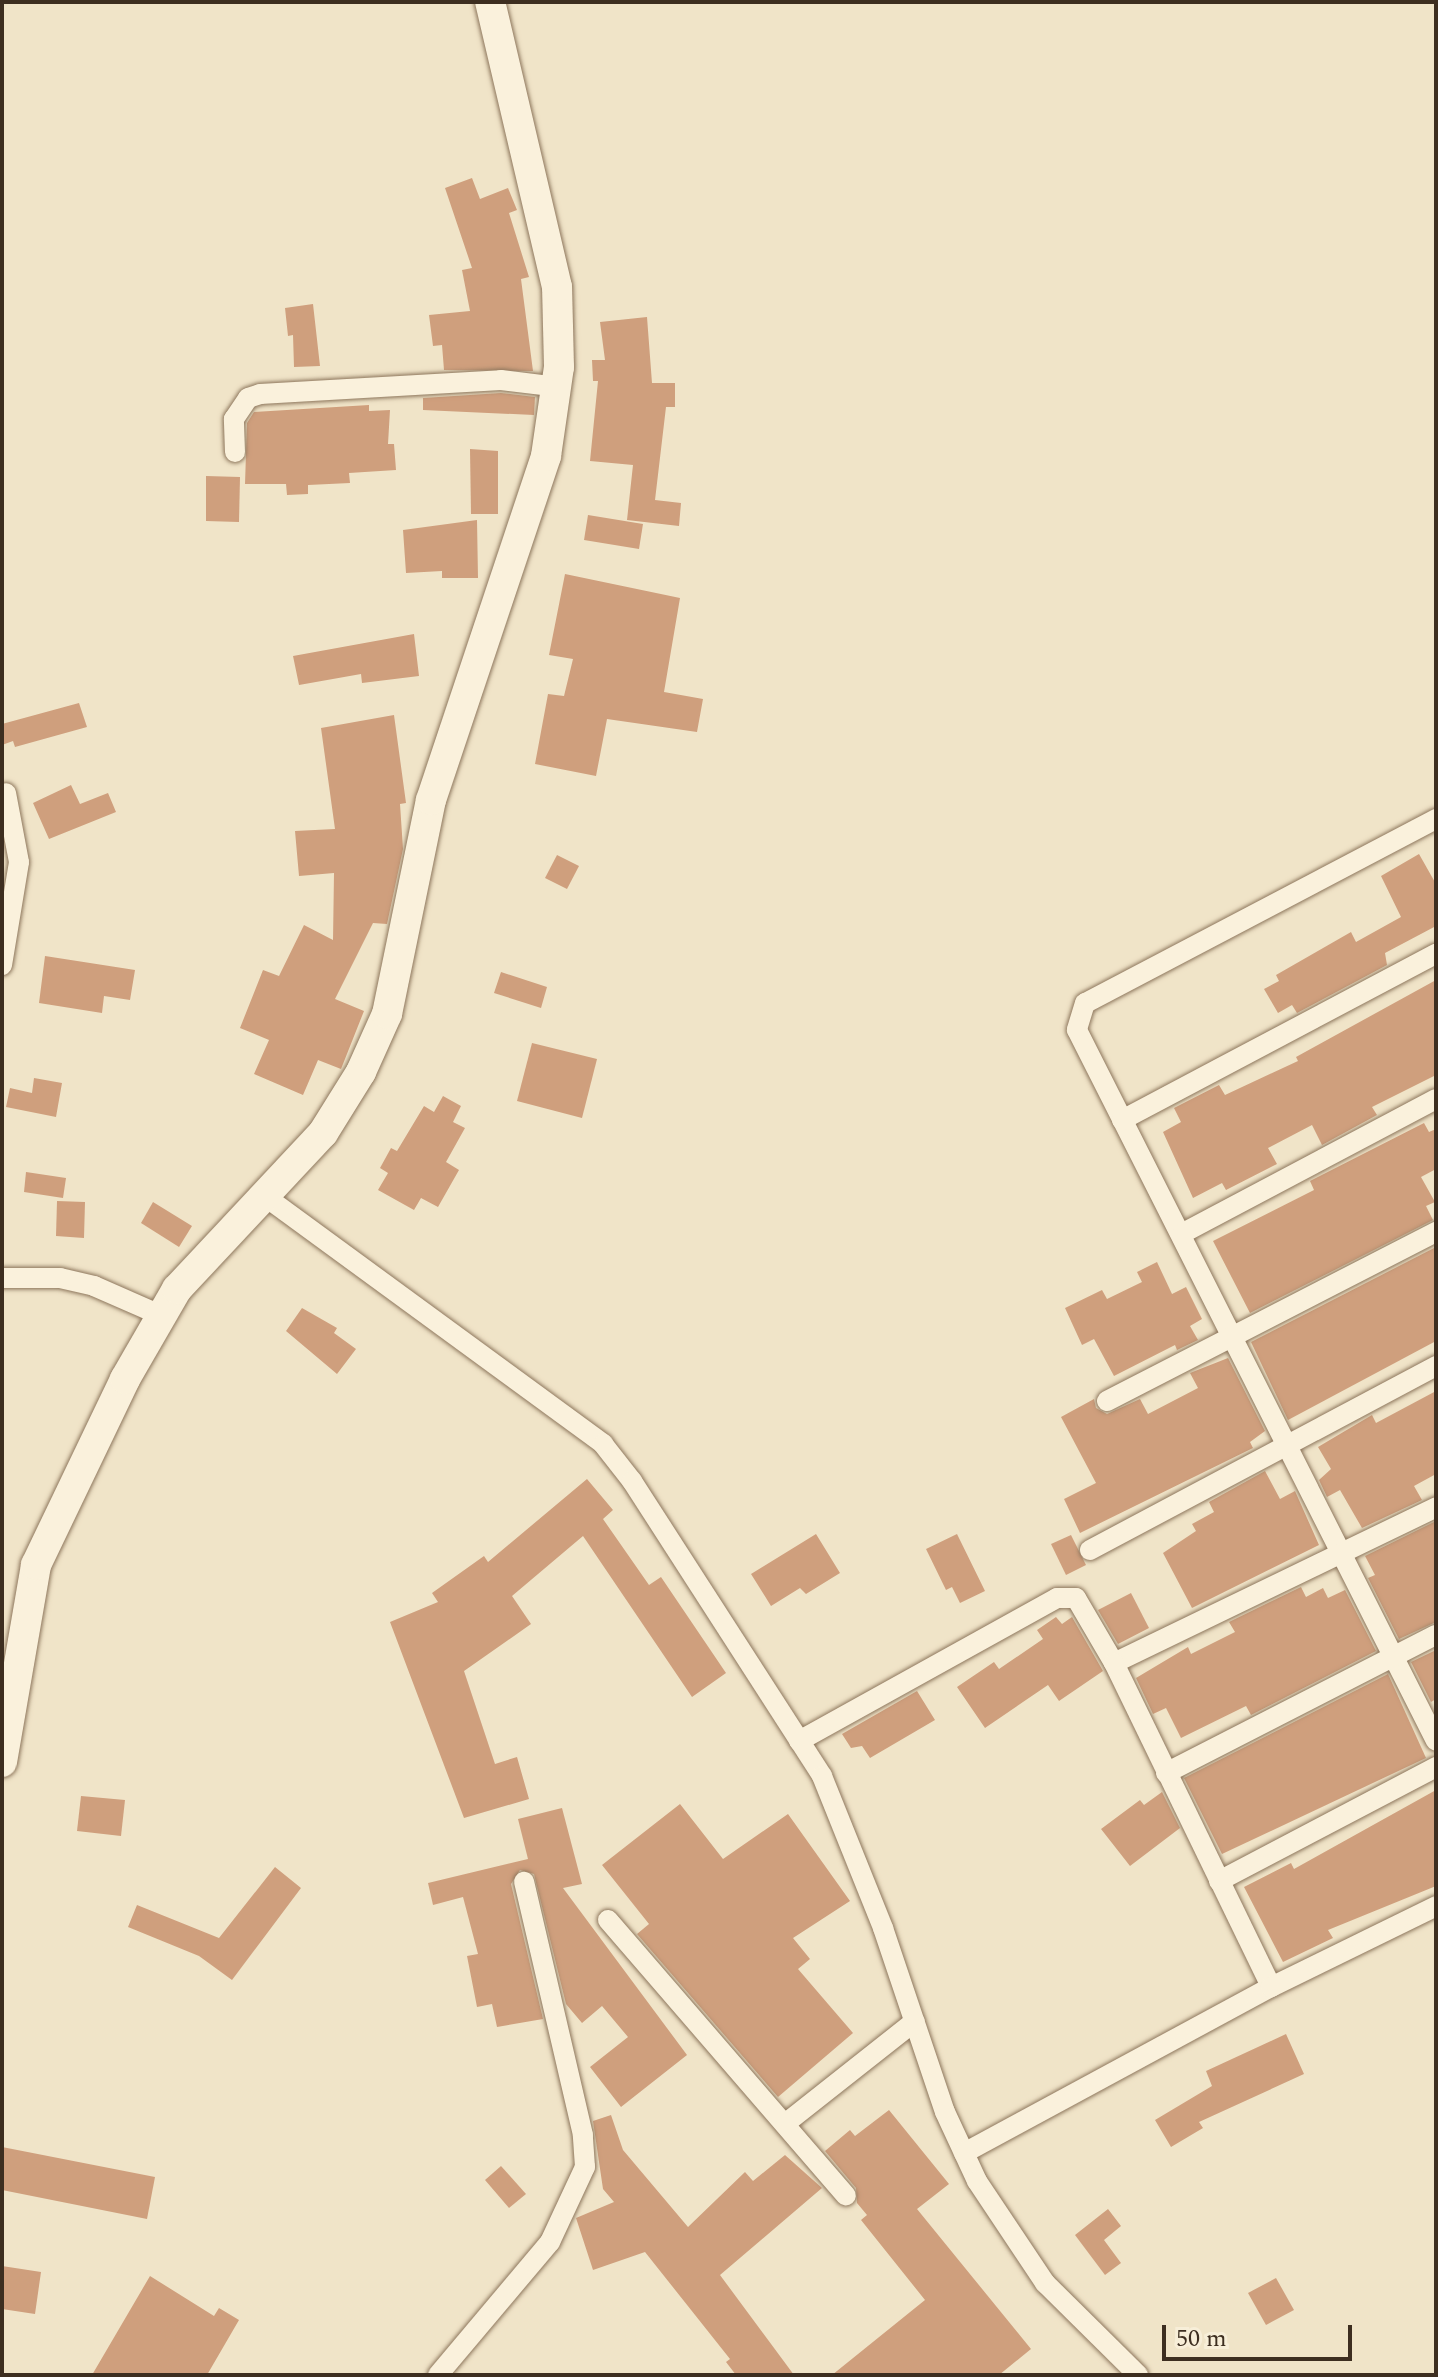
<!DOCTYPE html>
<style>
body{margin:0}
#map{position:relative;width:1438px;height:2377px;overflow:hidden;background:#f0e4c8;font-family:Spectral,serif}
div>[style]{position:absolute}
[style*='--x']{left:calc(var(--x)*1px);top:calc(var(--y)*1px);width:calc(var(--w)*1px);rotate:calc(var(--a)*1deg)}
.building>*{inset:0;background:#cf9f7d}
.roads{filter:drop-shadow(0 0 2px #8d765c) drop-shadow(0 0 2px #8d765c)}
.street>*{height:20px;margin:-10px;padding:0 10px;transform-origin:10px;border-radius:10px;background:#faf1dc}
.secondary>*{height:30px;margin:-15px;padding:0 15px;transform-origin:15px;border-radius:15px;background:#faf1dc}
span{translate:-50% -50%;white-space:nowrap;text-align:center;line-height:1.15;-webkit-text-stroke:6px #f7eed8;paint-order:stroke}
.frame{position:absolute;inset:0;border:4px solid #3d2e20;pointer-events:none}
.scale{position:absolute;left:1162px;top:2325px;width:190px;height:36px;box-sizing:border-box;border:4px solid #3d2e20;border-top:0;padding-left:10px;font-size:24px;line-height:28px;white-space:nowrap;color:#3d2e20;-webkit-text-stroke:6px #f7eed8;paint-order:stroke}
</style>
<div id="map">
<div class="building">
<i style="clip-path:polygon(472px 178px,480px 199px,508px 188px,517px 210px,509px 213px,529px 277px,521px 279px,533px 371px,444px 370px,442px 345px,433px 346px,429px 315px,470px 311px,462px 270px,472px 268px,445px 188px)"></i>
<i style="clip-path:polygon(313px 304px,320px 366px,294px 367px,293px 335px,288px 336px,285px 308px)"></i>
<i style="clip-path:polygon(647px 317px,652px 383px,675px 383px,675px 407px,666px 407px,655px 500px,681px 503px,679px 526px,627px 520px,633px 465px,590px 461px,598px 381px,593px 381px,592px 360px,605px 360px,600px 322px)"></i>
<i style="clip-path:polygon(501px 393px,535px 397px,534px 415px,423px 410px,423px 398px)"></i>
<i style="clip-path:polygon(369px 405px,369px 411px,390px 410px,388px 444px,394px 444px,396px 470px,349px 473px,350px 483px,308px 485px,308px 494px,287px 495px,286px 484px,245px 484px,247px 423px,254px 412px)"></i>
<i style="clip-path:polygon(470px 449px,498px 451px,498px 514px,471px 514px)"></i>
<i style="clip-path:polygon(206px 476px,240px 477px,239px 522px,206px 521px)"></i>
<i style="clip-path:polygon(588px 515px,643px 524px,639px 549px,584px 540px)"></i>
<i style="clip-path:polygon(477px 520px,478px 578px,442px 578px,442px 571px,406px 573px,403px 530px)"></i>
<i style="clip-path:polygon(565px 574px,680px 598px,664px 692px,703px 699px,697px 732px,607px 719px,596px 776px,535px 764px,548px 694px,564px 696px,573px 659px,549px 655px)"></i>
<i style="clip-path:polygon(414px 634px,419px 676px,362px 683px,361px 674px,299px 685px,293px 656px)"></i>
<i style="clip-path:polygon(79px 703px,87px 727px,15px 747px,13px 741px,2px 745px,2px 724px)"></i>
<i style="clip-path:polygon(394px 715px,406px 803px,400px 804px,403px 849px,387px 924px,373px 923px,335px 999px,364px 1011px,341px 1069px,318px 1060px,303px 1095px,254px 1074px,269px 1040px,240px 1028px,263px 970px,279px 976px,304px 925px,333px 940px,334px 873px,299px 876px,295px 831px,335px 829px,321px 728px)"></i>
<i style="clip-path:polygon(71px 785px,80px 804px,108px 793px,116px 812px,49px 839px,33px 803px)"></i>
<i style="clip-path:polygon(1419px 854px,1436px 884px,1436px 926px,1385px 953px,1387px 965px,1297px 1013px,1292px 1005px,1278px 1013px,1264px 989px,1279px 981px,1276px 975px,1351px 932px,1356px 942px,1401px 917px,1381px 876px)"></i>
<i style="clip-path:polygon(557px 855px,579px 866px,567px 889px,545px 878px)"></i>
<i style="clip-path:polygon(45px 956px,135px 970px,130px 1000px,104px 996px,102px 1013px,39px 1003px)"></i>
<i style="clip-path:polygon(501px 972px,547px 987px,541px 1008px,494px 993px)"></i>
<i style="clip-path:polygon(1436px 980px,1436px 1075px,1372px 1107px,1377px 1115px,1322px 1145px,1312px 1125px,1268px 1148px,1277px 1164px,1226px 1190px,1222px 1183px,1193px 1198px,1163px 1132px,1181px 1122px,1174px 1108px,1219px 1085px,1225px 1095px,1298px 1061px,1296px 1057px)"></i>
<i style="clip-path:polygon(532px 1043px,597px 1059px,582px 1118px,517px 1101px)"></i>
<i style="clip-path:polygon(34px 1078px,62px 1083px,56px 1117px,6px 1107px,10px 1088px,32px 1093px)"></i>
<i style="clip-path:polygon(443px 1096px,461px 1106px,453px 1122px,465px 1128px,446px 1162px,459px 1170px,438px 1207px,421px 1198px,414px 1210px,378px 1190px,388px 1173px,380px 1168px,391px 1148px,397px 1151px,424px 1106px,434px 1112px)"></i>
<i style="clip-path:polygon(1424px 1123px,1429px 1132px,1436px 1129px,1436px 1169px,1421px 1177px,1435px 1202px,1426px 1206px,1433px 1220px,1250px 1313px,1213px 1241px,1314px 1190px,1310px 1181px)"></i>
<i style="clip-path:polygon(26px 1172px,66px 1178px,63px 1198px,24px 1192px)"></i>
<i style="clip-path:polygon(57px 1201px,85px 1202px,84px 1238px,56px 1236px)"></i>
<i style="clip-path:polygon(153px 1202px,192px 1226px,179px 1247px,141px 1223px)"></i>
<i style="clip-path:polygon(1436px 1247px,1436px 1341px,1288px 1420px,1251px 1342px)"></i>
<i style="clip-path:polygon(1157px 1262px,1172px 1294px,1186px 1287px,1202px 1319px,1190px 1326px,1198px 1340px,1177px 1350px,1175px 1345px,1114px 1376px,1094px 1339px,1082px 1345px,1065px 1308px,1102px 1290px,1107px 1299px,1142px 1282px,1137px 1272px)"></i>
<i style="clip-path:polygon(302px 1308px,337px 1328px,334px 1333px,356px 1349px,337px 1374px,286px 1331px)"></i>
<i style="clip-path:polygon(1228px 1358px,1265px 1431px,1250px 1442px,1253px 1448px,1080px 1533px,1064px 1499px,1096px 1483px,1061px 1417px,1094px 1399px,1096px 1408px,1107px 1414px,1140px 1399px,1148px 1414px,1198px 1388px,1190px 1373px)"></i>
<i style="clip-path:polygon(1436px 1391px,1436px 1474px,1414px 1486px,1422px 1500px,1362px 1528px,1340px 1490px,1327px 1497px,1319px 1480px,1331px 1469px,1318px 1447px,1372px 1415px,1376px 1423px)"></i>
<i style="clip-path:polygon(1265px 1471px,1280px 1499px,1295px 1491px,1319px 1545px,1192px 1608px,1163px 1553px,1196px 1531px,1192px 1524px,1214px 1512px,1209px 1502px)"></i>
<i style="clip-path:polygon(587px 1479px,613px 1510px,603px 1519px,649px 1585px,661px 1577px,726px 1673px,692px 1697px,583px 1536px,512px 1596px,531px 1624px,464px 1671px,495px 1764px,517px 1757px,529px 1799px,464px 1818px,390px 1622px,438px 1602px,432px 1593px,484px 1556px,488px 1562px)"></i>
<i style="clip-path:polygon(1434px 1522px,1436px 1622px,1399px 1639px,1368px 1578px,1375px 1575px,1365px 1556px)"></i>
<i style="clip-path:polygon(816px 1534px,840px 1573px,806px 1594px,800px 1588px,771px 1606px,751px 1574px)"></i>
<i style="clip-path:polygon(957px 1534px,985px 1591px,960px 1603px,952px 1587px,946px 1590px,926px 1549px)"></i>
<i style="clip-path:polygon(1071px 1535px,1086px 1565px,1066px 1575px,1051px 1544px)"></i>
<i style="clip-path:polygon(1301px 1587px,1306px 1597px,1323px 1588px,1328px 1598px,1345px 1590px,1376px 1651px,1251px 1715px,1246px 1706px,1181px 1738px,1166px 1708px,1153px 1714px,1136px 1678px,1188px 1647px,1191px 1654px,1235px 1632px,1229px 1622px)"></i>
<i style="clip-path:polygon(1131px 1593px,1149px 1628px,1118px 1644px,1098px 1610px)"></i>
<i style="clip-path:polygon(1056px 1617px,1062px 1624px,1072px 1617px,1103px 1671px,1059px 1701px,1048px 1685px,985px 1728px,957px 1687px,994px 1662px,999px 1669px,1043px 1639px,1037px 1630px)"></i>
<i style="clip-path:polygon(1436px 1650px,1436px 1699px,1431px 1702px,1411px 1662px)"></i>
<i style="clip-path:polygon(1388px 1674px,1426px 1758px,1222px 1854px,1184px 1778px)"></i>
<i style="clip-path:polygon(917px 1691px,935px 1720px,870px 1758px,862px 1746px,851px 1748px,842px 1734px)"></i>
<i style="clip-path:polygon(1436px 1790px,1436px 1886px,1328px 1930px,1333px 1938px,1283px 1962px,1244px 1887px,1291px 1863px,1294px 1869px)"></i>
<i style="clip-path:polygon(1162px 1792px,1180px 1828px,1130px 1866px,1101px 1829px,1140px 1800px,1144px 1805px)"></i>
<i style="clip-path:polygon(81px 1796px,125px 1800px,121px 1836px,77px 1831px)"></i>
<i style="clip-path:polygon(680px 1804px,723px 1859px,788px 1814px,850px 1901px,793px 1938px,810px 1959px,798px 1969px,853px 2033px,778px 2097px,637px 1934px,649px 1924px,602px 1865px)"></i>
<i style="clip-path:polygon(562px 1808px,582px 1884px,563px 1888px,687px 2055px,621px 2107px,590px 2067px,628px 2037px,602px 2006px,582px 2023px,566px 2004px,534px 1874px,520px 1870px,511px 1884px,543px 2019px,497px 2027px,492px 2004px,477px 2007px,467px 1956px,478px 1954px,463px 1897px,433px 1905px,428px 1883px,528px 1859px,518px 1819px)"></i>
<i style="clip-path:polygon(275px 1867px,301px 1888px,232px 1980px,199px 1956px,128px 1927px,137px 1905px,219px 1938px)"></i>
<i style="clip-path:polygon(1286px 2034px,1304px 2074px,1199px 2122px,1203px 2128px,1171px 2147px,1155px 2120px,1212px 2086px,1206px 2071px)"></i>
<i style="clip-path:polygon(889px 2110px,949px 2184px,917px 2209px,1031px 2349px,999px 2375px,832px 2375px,925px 2300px,861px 2220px,867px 2215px,857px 2203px,856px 2188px,825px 2151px,850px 2130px,855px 2136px)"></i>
<i style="clip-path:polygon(611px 2115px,623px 2150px,688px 2227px,745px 2172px,753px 2181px,785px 2155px,822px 2188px,720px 2275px,794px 2375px,736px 2375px,726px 2362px,730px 2359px,645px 2252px,593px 2270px,576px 2218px,614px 2202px,603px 2189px,593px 2121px)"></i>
<i style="clip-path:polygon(2px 2147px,155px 2177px,147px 2219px,2px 2190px)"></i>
<i style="clip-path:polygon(501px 2166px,526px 2194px,509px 2208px,485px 2180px)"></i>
<i style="clip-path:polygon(1108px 2209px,1121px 2226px,1104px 2240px,1121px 2263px,1105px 2275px,1075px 2235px)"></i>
<i style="clip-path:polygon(2px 2266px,41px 2272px,35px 2314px,2px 2309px)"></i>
<i style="clip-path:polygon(150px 2276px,214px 2316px,219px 2308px,239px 2320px,207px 2375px,92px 2375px)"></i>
<i style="clip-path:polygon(1276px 2278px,1294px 2310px,1266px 2325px,1248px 2293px)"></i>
</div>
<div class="roads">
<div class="street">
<i style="--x:235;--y:452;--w:33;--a:-92"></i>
<i style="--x:234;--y:419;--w:25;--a:-56"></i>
<i style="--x:248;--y:398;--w:13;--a:-18"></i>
<i style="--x:260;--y:394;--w:241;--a:-3.3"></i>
<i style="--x:501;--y:380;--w:57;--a:7"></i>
<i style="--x:1436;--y:819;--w:396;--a:152.3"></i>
<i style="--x:1085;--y:1003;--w:28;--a:107"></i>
<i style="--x:1077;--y:1030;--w:796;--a:63.21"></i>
<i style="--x:2;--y:965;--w:104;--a:-80.6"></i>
<i style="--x:19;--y:862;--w:70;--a:-100.7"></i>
<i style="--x:1122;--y:1120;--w:355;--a:-27.9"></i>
<i style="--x:266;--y:1197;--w:418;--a:36.2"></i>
<i style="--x:603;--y:1444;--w:47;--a:51.9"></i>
<i style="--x:632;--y:1481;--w:351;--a:57.2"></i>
<i style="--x:822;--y:1776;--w:164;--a:68.1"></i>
<i style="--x:883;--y:1928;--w:194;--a:71.4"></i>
<i style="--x:945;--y:2112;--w:76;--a:65.1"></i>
<i style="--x:977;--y:2181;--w:123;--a:56.3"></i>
<i style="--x:1045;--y:2283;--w:131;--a:44.7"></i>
<i style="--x:1183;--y:1233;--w:286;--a:-27.9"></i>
<i style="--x:2;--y:1278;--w:58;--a:0"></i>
<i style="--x:60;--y:1278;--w:35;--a:13"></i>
<i style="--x:94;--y:1286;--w:72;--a:23.7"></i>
<i style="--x:1107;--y:1401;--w:370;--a:-27.2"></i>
<i style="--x:1090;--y:1550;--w:392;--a:-28"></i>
<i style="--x:1114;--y:1663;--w:358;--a:-25.8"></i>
<i style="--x:799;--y:1741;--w:295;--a:-29"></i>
<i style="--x:1057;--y:1598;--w:19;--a:0"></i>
<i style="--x:1076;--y:1598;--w:75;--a:59.7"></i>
<i style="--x:1114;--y:1663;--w:360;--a:64.1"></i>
<i style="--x:1166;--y:1773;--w:303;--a:-27.1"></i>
<i style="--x:1219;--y:1881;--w:245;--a:-27.7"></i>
<i style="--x:608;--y:1920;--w:364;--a:49.2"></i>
<i style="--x:786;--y:2123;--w:164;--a:-38.3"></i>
<i style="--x:964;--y:2153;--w:349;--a:-28.4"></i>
<i style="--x:1271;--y:1987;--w:184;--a:-26.1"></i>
<i style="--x:438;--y:2375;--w:174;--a:-49.9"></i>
<i style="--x:550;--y:2242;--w:83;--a:-65"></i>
<i style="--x:585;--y:2167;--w:32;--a:-94"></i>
<i style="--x:583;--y:2135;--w:260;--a:-103.1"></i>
</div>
<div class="secondary">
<i style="--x:2;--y:1762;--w:200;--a:-80.2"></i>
<i style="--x:36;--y:1565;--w:206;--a:-64.4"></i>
<i style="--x:125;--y:1379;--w:104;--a:-60"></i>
<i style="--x:177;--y:1289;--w:214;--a:-46.9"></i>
<i style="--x:323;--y:1133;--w:72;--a:-58.1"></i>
<i style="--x:361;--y:1072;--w:64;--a:-65.9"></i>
<i style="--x:387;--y:1014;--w:218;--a:-78.4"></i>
<i style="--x:431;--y:800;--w:363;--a:-71.5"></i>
<i style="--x:546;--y:456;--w:90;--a:-81.7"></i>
<i style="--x:559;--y:367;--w:80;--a:-91.4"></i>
<i style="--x:557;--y:287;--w:293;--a:-103.2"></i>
</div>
</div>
<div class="frame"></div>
<div class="scale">50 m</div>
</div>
